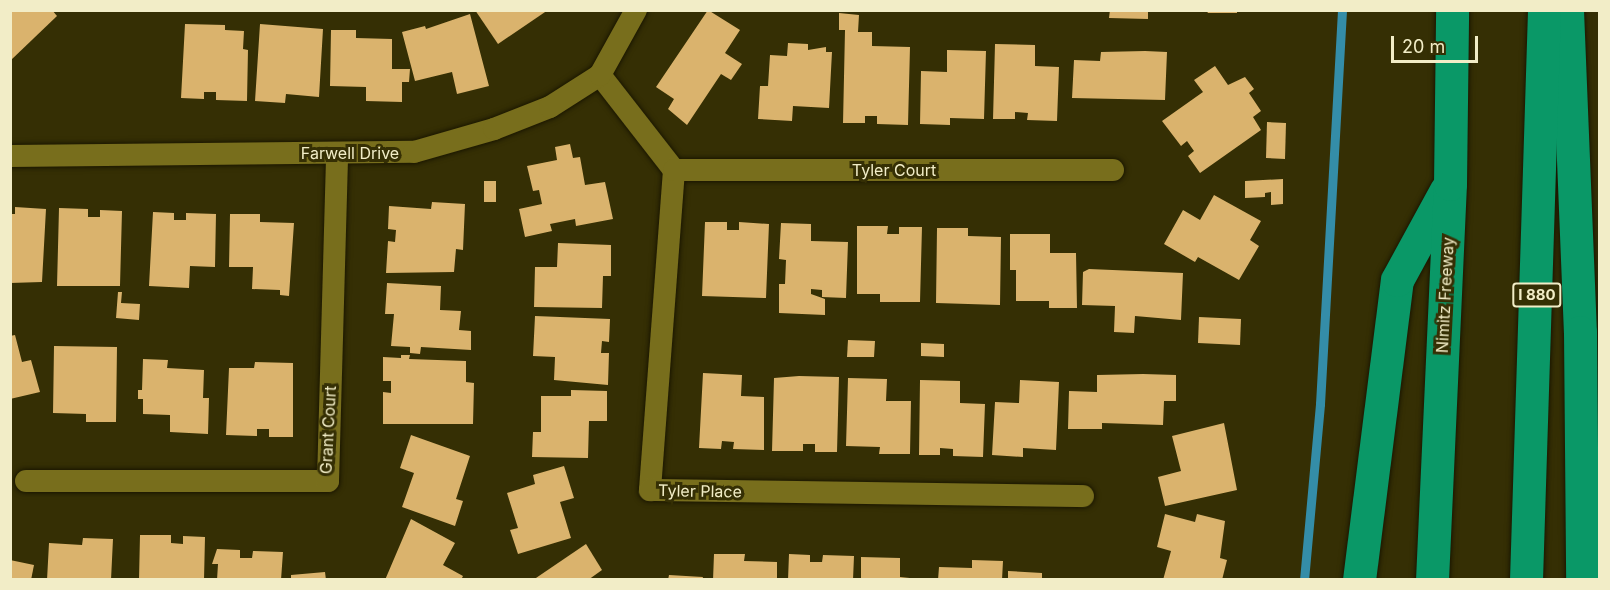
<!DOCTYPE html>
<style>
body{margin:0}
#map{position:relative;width:1610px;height:590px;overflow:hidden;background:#352f04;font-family:Inter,sans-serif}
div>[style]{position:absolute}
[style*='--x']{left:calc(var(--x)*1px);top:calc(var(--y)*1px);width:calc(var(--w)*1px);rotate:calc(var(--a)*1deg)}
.stream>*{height:9px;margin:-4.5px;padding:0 4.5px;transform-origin:4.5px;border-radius:4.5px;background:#348da8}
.building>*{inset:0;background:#dab36d}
.roads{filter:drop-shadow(0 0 2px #1b1701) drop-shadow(0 0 2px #1b1701)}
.street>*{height:22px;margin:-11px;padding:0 11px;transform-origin:11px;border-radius:11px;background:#786e1c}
.highway>*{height:33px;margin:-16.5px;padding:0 16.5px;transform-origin:16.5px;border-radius:16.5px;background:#0a9867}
span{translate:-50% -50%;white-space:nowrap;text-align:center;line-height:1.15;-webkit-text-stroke:6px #352f04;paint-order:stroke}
.shield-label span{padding:2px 4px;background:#352f04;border:2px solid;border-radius:4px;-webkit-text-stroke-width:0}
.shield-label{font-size:15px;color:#f2edc7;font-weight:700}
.street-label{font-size:16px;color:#f2edc7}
.frame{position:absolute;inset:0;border:12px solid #f2edc7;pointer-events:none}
.scale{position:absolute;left:1391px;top:36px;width:87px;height:27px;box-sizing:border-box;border:3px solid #f2edc7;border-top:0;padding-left:8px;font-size:18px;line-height:21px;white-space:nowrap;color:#f2edc7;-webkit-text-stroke:4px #352f04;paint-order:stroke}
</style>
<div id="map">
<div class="stream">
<i style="--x:1304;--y:580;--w:177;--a:-84.8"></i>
<i style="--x:1320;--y:404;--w:395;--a:-86.8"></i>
</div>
<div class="building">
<i style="clip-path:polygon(10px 10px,52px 10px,57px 16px,10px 61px)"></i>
<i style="clip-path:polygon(475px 10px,548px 10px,498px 44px)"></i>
<i style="clip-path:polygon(708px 10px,740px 30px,725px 53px,742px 64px,731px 80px,721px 74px,687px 125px,668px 109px,674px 99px,656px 87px)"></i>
<i style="clip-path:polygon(1110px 10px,1148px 10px,1148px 19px,1109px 18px)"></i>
<i style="clip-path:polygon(1206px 10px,1237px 10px,1237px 13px,1208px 13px)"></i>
<i style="clip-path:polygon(839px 13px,859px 15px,858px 32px,872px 32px,872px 46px,910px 47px,908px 125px,877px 124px,877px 116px,865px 116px,865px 123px,843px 123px,845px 30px,839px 30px)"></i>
<i style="clip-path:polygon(470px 14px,489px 86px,457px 94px,452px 72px,415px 81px,402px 32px,425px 26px,426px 29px)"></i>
<i style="clip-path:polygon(185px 24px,225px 25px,225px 30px,244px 31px,243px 49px,248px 50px,247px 101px,216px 100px,216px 92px,204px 92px,204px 99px,181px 98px)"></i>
<i style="clip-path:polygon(260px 24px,323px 29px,319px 97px,286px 94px,285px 103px,255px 101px)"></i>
<i style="clip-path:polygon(331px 30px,356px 30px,356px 38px,392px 39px,392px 69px,410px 69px,409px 82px,402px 82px,402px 102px,366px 101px,366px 87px,330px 86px)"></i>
<i style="clip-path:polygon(788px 43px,808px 44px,808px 50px,826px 47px,826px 52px,832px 52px,829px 108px,793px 106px,792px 121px,758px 119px,760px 86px,768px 86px,770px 55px,787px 56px)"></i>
<i style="clip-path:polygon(995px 44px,1035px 45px,1035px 66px,1059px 67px,1057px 121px,1027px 120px,1028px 113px,1015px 112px,1015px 119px,993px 119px)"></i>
<i style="clip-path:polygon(947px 50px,986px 51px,984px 119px,950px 118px,950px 125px,920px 124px,921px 71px,947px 72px)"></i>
<i style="clip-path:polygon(1145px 51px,1167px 52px,1165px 100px,1072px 98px,1074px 60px,1100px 61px,1101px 52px)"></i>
<i style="clip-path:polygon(1215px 66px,1228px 85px,1245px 77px,1254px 89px,1249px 93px,1261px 111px,1253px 117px,1261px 130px,1200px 173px,1188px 156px,1194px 151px,1187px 141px,1181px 146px,1162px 121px,1203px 92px,1194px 80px)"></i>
<i style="clip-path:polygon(1267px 122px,1286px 123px,1285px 159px,1266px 158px)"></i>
<i style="clip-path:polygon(570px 144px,573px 158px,580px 157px,585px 185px,605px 182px,613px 219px,576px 226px,575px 219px,550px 224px,552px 231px,525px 237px,519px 209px,542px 204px,539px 190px,533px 191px,527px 166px,557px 160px,555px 147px)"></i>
<i style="clip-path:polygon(1283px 179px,1283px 204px,1271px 205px,1271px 192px,1265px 193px,1265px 197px,1245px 198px,1245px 181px)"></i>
<i style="clip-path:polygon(484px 181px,496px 181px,496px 202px,484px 202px)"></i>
<i style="clip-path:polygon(1214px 195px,1261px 221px,1250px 240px,1259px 246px,1239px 280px,1198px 257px,1195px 262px,1164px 244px,1183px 210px,1200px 220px)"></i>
<i style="clip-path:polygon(432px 202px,465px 204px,463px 250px,456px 249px,454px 272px,386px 273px,388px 241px,395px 242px,396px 230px,388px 229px,389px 206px,431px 209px)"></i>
<i style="clip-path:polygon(15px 207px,46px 209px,42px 282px,10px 283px,10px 214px,15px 214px)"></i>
<i style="clip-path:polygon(59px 208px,88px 209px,88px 217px,100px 217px,100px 210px,122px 211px,120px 286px,57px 286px)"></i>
<i style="clip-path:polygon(153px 212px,174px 213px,174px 220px,186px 220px,186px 213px,216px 214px,215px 267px,190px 266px,189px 288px,149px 286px)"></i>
<i style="clip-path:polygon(230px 214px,260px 214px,260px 222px,294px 223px,289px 296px,280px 295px,280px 290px,252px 289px,253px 267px,229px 267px)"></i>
<i style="clip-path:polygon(705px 222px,727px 222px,727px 230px,739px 230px,739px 222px,769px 224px,766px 298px,702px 296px)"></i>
<i style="clip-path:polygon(781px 223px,811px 224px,811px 241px,848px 242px,846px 298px,822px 297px,822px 290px,811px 289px,811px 294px,825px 299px,825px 315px,779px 313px,779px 284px,785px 284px,786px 260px,779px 259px)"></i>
<i style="clip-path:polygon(857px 226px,888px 226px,887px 234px,899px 234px,899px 227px,922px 227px,920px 302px,880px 302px,880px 294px,857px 294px)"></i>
<i style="clip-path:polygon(937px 228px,968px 228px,968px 236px,1001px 237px,1000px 305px,936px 303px)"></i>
<i style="clip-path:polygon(1010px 234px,1050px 234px,1050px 253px,1076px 253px,1077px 308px,1049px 308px,1049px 301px,1016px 301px,1016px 270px,1010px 270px)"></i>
<i style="clip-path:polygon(558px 243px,611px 245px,611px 276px,603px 276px,602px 308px,534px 307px,535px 267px,557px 267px)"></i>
<i style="clip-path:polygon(1089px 269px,1183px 273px,1181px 320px,1135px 316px,1134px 333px,1114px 332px,1115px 306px,1082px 305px,1083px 272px)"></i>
<i style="clip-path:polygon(387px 283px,441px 286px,440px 310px,461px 311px,459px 330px,471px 331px,471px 350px,421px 347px,420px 354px,410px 353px,410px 347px,391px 346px,394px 314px,385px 314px)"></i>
<i style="clip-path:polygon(118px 292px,122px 292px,121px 303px,140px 304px,139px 320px,116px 318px)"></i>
<i style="clip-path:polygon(535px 316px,610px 319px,609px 342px,602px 341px,601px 353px,609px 353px,608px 385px,554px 380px,555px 357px,533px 356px)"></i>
<i style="clip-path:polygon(1199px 317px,1241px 319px,1240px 345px,1198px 343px)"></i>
<i style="clip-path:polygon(15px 335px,22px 362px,31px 360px,40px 392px,10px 399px,10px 336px)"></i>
<i style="clip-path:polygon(848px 340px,875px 341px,874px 357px,847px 357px)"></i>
<i style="clip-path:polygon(921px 343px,944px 344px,944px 357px,921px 356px)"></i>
<i style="clip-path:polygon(54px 346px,117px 347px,116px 422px,86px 422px,86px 414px,53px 413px)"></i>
<i style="clip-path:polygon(401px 355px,410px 355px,409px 359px,466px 361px,466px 382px,474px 383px,473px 424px,383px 424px,383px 392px,391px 393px,391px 381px,383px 381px,383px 357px,401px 358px)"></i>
<i style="clip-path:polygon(143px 359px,168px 360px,167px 368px,204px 370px,203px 398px,209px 398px,208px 434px,170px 432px,170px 415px,143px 414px,143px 399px,138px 399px,138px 390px,142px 390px)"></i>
<i style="clip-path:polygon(255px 362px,293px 363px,293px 437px,269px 437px,269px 429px,257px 429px,257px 436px,226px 435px,229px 368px,254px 368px)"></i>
<i style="clip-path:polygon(703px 373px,742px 375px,741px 396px,764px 397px,764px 450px,733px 449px,734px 442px,722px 441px,721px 449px,699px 448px)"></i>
<i style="clip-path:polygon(1143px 374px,1176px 375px,1176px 401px,1164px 401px,1163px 425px,1102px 423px,1102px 429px,1068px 429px,1069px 391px,1097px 392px,1097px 375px)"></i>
<i style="clip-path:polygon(799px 376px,839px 377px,837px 452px,815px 452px,815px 444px,803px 444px,803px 451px,772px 451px,774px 378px)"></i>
<i style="clip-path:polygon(848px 378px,887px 379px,886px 401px,911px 401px,910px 454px,879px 454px,880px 447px,846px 446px)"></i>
<i style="clip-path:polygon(920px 380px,960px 381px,960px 403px,985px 404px,983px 457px,953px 456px,953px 449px,940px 448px,940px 455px,919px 455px)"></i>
<i style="clip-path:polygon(1020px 380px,1059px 382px,1056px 450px,1023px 448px,1023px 457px,992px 455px,995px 402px,1019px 403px)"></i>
<i style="clip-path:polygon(571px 390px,607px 391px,607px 421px,589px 421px,588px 458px,532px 457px,533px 432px,541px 432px,541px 396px,571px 396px)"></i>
<i style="clip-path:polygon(1224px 423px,1237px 490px,1165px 506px,1158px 477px,1181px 471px,1172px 436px)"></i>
<i style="clip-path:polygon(411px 435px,470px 456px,456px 499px,463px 501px,455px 526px,402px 507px,414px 473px,400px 468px)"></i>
<i style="clip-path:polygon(564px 466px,574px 498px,560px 502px,571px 538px,518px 554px,510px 530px,518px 528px,507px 493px,535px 484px,533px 475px)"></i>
<i style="clip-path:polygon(1165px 514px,1195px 522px,1197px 514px,1225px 521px,1220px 558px,1227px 560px,1222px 580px,1163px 580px,1171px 551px,1157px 547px)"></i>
<i style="clip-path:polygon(411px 519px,455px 543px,443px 565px,463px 576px,461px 580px,385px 580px)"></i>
<i style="clip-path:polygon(140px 535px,171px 535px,171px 543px,183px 544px,183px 536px,205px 537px,204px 580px,139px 580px)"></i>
<i style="clip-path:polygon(83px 538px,113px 539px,111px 580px,47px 580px,49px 543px,82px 545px)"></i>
<i style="clip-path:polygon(586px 544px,602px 570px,588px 580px,533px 580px)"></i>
<i style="clip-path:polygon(217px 549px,240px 550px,240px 558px,252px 558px,253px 551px,283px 552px,281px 580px,217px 580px,218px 564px,212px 564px)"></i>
<i style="clip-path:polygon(714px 554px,745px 554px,744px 561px,777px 562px,777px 580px,713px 580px)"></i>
<i style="clip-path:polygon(789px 554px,810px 555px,810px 562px,822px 562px,823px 555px,854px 556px,853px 580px,788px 580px)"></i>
<i style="clip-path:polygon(861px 557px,900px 558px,900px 577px,929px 580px,861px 580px)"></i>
<i style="clip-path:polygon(10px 560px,34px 565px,31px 580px,10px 580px)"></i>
<i style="clip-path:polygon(972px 560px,1003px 561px,1002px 580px,938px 580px,939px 567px,972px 568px)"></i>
<i style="clip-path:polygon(1008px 571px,1042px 573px,1042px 580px,1008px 580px)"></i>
<i style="clip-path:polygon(325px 572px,326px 580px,291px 580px,291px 575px)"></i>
<i style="clip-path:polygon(669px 575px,703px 577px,702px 580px,668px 580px)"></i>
</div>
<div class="roads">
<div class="street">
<i style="--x:600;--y:75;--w:120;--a:52.1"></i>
<i style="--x:674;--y:170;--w:321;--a:94.3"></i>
<i style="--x:650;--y:490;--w:433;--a:0.8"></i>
<i style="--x:10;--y:156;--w:404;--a:-0.6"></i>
<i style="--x:414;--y:152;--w:83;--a:-16"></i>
<i style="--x:494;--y:129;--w:60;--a:-21.4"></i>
<i style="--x:550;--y:107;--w:59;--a:-32.6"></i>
<i style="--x:600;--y:75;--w:74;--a:-61"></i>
<i style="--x:674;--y:170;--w:439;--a:0"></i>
<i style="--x:26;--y:481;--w:302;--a:0"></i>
<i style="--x:328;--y:481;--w:328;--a:-88.4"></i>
</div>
<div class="highway">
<i style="--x:1567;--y:10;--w:322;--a:87.7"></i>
<i style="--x:1580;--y:332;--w:248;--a:89.5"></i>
<i style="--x:1359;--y:580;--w:302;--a:-82.8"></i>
<i style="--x:1397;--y:280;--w:102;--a:-61.4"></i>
<i style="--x:1432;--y:580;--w:396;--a:-87.4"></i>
<i style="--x:1450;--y:184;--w:174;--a:-89.3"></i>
<i style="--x:1526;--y:580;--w:570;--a:-88.19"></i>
</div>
</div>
<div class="shield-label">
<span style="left:1537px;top:295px">I 880</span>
</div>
<div class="street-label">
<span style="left:350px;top:153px">Farwell Drive</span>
<span style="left:894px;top:170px">Tyler Court</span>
<span style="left:1445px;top:295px;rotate:-87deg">Nimitz Freeway</span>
<span style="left:328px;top:430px;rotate:-87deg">Grant Court</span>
<span style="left:700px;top:491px;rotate:1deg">Tyler Place</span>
</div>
<div class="frame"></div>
<div class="scale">20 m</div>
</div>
